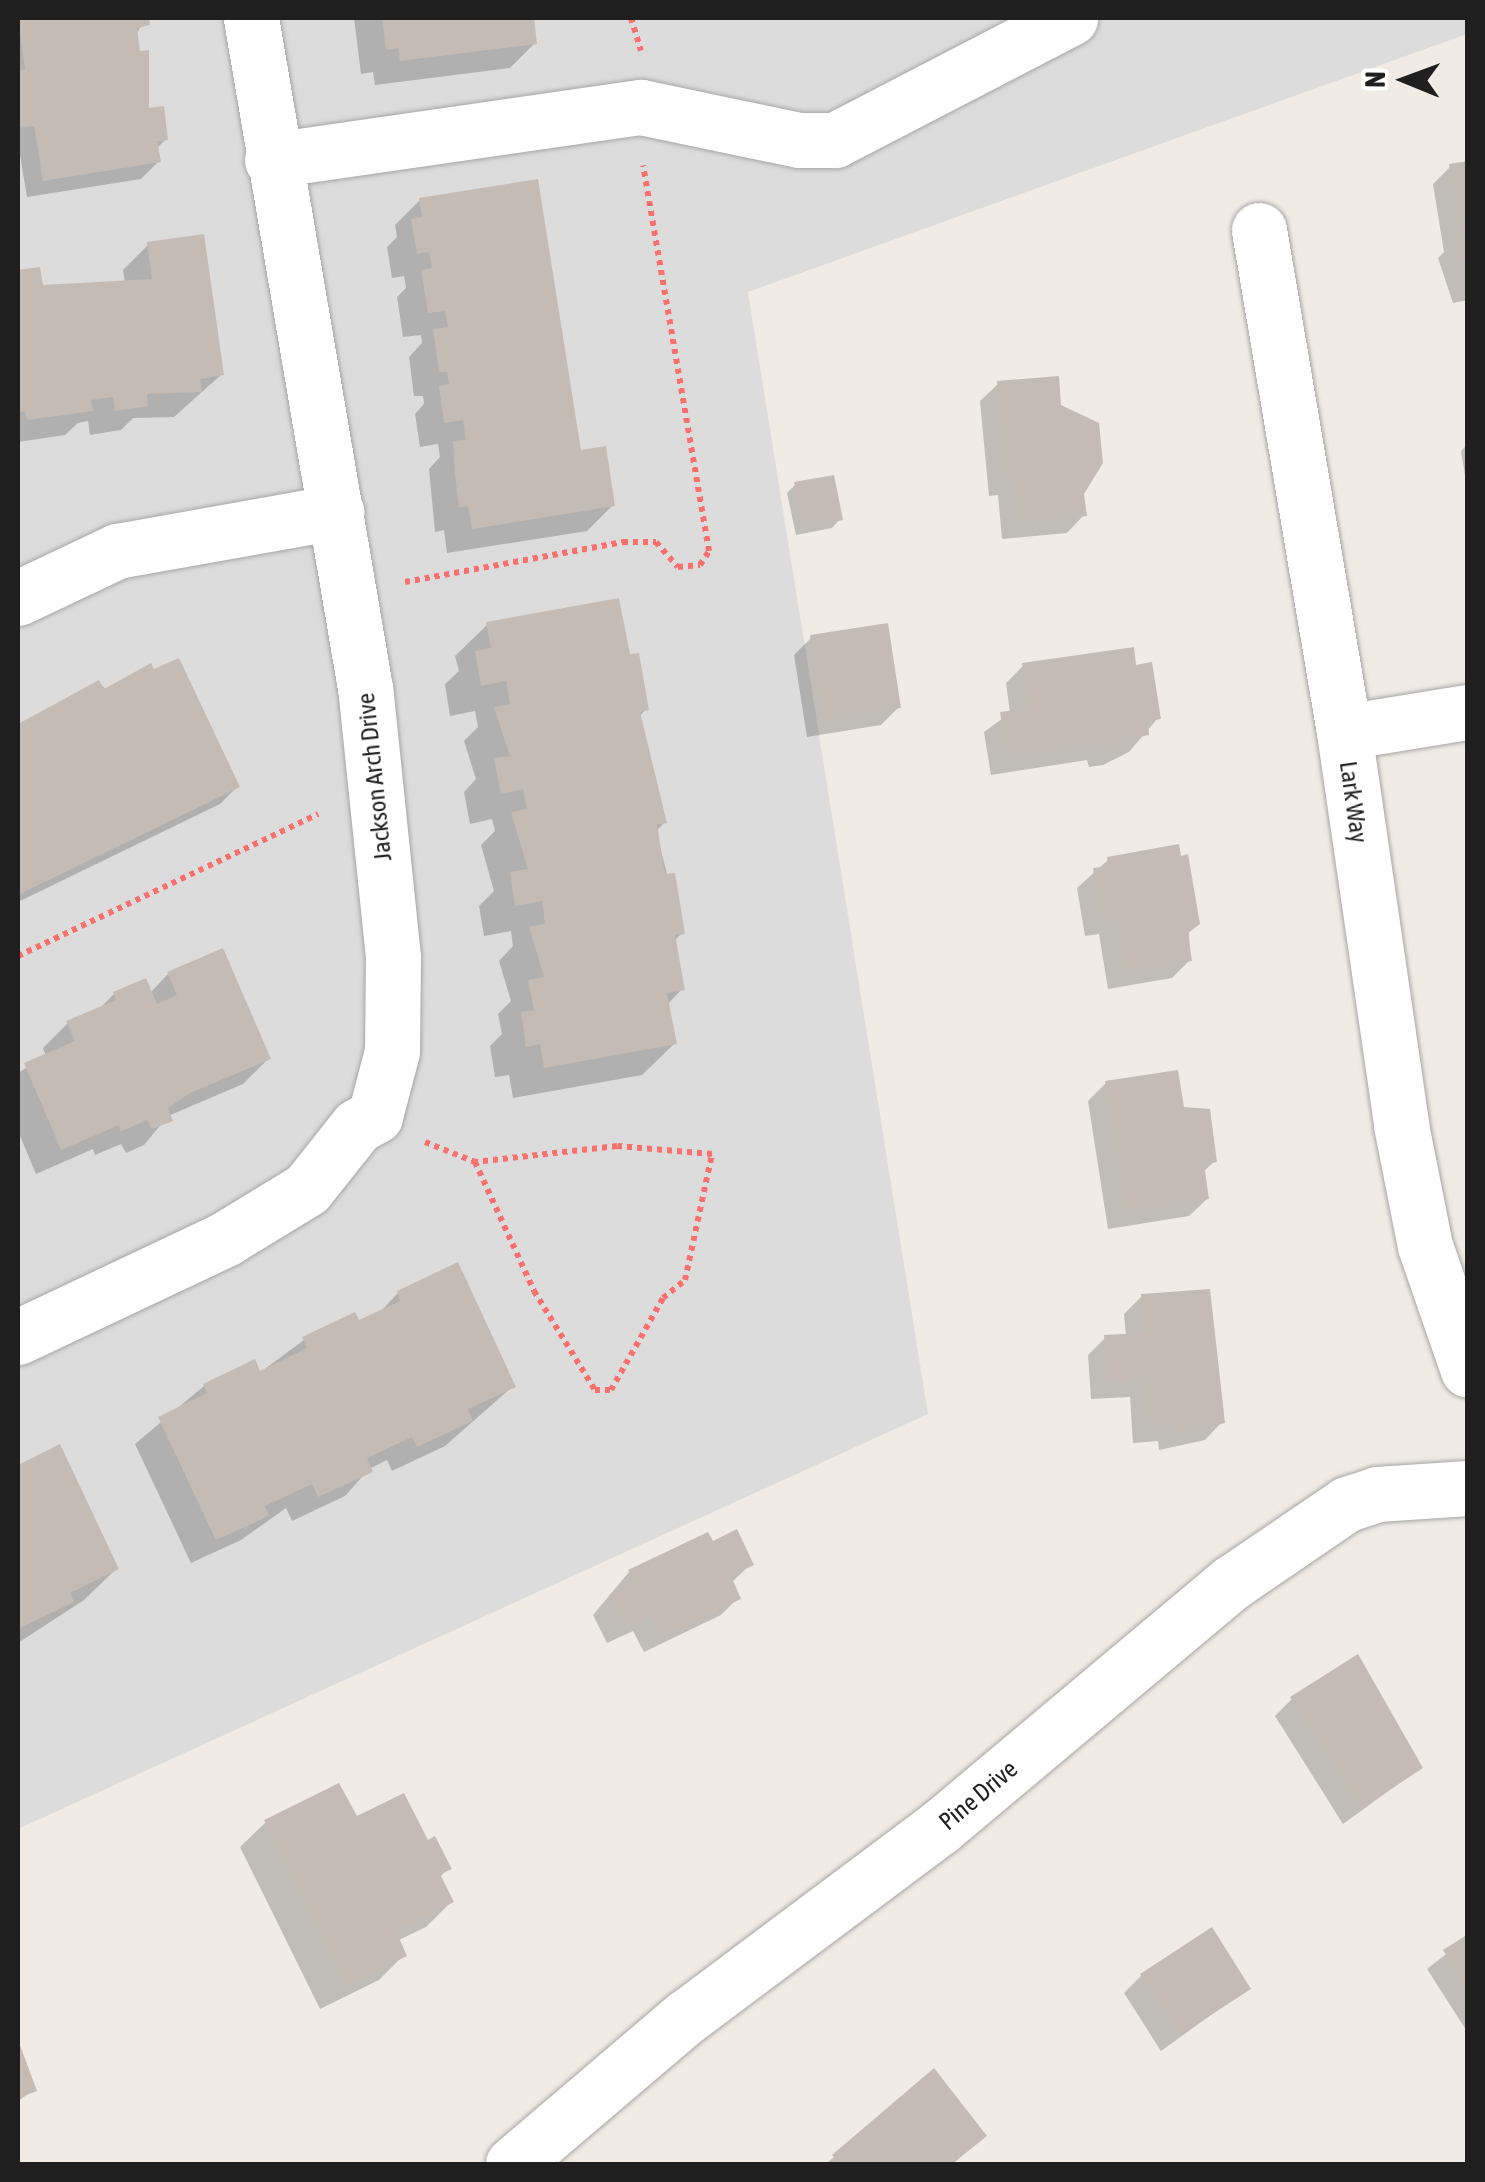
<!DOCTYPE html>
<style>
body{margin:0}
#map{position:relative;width:1485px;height:2182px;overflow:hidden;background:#f0ece5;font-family:"Asap Condensed",sans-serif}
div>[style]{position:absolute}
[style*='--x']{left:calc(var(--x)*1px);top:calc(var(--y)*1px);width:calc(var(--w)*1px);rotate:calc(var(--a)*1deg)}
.residential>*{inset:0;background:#dddcdc}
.shadow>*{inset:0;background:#0003}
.building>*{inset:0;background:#c5bbb5}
.path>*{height:6px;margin-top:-3px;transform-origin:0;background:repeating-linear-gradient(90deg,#f9706d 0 5px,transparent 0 10px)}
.roads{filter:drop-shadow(0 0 2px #a6a6a6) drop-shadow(0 0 2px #a6a6a6)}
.minor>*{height:55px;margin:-27.5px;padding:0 27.5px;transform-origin:27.5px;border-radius:27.5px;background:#fff}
span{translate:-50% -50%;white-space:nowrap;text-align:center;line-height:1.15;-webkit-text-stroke:9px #fff;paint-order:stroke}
.street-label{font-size:25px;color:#1f1f1f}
.frame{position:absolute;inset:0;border:20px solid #1f1f1f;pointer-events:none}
.north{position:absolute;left:1355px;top:30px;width:100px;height:100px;-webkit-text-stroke:8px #fff;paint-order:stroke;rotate:271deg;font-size:28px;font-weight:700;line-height:40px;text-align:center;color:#1f1f1f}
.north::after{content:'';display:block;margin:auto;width:35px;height:45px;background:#1f1f1f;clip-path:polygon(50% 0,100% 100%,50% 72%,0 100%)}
</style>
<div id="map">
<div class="residential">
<i style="clip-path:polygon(18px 18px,1468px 18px,1467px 34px,748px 292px,928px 1414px,18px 1829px)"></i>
</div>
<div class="shadow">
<i style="clip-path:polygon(18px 18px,146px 18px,135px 36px,147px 111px,166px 139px,156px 149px,158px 162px,141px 179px,27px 197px,18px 143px)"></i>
<i style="clip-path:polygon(354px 18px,533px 18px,535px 43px,510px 68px,375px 85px,373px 72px,361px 74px)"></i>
<i style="clip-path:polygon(1468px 164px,1468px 300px,1453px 303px,1438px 258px,1444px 252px,1433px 184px,1451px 166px)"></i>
<i style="clip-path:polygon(420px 200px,612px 506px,587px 531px,447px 553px,444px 530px,435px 532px,429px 469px,440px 457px,438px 444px,420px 447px,415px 414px,424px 404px,423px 396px,414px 396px,409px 357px,422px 343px,421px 335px,403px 337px,397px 297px,406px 288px,404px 276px,392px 278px,387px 247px,397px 237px,395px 225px)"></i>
<i style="clip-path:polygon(148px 245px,222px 374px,174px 417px,133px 418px,121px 430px,90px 435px,88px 421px,78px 423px,65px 435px,18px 442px,18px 273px,38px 270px,40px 288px,125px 283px,123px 270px)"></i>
<i style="clip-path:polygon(998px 384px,1059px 407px,1084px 515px,1067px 533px,1002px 539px,998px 495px,989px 496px,980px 401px)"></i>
<i style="clip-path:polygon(1468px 444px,1468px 494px,1461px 451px)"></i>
<i style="clip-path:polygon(796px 484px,840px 519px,832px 528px,796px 535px,787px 493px)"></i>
<i style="clip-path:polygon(487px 625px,628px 657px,646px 709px,639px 717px,665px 822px,656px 831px,682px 933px,673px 942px,682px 989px,667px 1005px,674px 1044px,642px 1075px,513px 1098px,509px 1075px,495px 1077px,490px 1046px,502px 1034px,498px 1014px,511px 1001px,499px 961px,513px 946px,511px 931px,484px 936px,479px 906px,494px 891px,481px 845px,495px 831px,492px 819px,470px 824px,464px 792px,476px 779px,464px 741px,478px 727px,475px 711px,450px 716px,445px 684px,459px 671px,455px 656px)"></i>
<i style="clip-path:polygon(811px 638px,899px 707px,881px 725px,807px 737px,794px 655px)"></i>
<i style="clip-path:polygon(1023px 666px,1158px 718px,1129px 752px,1103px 765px,1089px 767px,1087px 760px,991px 775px,984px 732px,1010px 713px,1006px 683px)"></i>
<i style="clip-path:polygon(98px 683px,237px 787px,220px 804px,18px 902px,18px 728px)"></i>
<i style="clip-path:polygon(1109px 859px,1189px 932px,1190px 960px,1172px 978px,1108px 989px,1099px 934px,1085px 936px,1077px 888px)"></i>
<i style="clip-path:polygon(168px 974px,268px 1059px,243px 1084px,168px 1116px,144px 1145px,126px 1153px,121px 1144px,95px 1155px,93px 1149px,36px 1174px,18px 1131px,18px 1073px,46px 1056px,43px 1048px,68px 1023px,98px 1010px,114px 994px,150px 993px)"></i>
<i style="clip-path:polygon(1106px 1083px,1181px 1108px,1215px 1161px,1203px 1172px,1207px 1199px,1189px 1216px,1108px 1229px,1088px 1101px)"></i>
<i style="clip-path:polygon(398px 1293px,513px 1386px,445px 1446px,392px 1471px,387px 1460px,369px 1469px,345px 1496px,292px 1521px,286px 1508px,241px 1540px,191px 1563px,135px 1444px,204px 1386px,258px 1374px,304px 1340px,377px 1315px)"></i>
<i style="clip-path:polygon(1142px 1296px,1222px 1422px,1205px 1440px,1159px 1450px,1158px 1441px,1133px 1443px,1130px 1397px,1091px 1399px,1088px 1355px,1105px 1338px,1126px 1336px,1124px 1314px)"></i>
<i style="clip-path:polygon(59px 1448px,116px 1569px,84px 1600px,18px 1643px,18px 1467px)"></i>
<i style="clip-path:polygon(712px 1544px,751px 1564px,731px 1583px,738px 1598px,721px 1615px,644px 1652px,633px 1631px,607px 1643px,593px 1615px,629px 1572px)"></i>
<i style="clip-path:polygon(1292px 1699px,1420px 1768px,1343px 1824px,1275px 1716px)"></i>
<i style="clip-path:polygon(356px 1820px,427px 1844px,449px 1868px,439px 1878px,451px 1902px,426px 1927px,397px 1941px,404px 1955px,379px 1980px,320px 2009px,240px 1847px,266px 1822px)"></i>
<i style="clip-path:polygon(1468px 1937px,1468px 2033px,1427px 1969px)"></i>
<i style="clip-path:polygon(1141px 1976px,1247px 1989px,1161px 2051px,1124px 1993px)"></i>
<i style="clip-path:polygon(18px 2046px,34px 2090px,18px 2101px)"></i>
<i style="clip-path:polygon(984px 2136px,952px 2164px,826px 2164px,834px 2157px)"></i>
</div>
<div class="building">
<i style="clip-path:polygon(18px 18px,149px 18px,150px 25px,137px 28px,140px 51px,149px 50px,149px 108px,164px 106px,168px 140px,157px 141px,161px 162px,43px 181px,34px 126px,19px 128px,18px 71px,25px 69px)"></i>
<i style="clip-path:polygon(382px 18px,534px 18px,537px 44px,400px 61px,398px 48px,386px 50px)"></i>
<i style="clip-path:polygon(1468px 161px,1468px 258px,1457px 260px,1454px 238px,1461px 237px,1449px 164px)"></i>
<i style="clip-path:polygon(538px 179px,581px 450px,606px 446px,615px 506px,472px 529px,468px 506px,459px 508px,455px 475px,453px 441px,466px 440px,463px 420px,444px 423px,439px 386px,449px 384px,447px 372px,439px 372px,433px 329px,448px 327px,445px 311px,428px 313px,421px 270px,432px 268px,429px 252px,417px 254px,411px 219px,422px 217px,419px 198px)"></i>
<i style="clip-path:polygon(204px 234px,224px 375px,200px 379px,202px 392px,147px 394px,148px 406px,115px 411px,113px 397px,91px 400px,93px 411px,27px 420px,25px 411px,18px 412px,18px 270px,40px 267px,43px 285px,152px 279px,147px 242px)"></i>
<i style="clip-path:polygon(1059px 376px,1061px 405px,1099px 423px,1103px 463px,1084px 494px,1087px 516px,1019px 522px,1014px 479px,1005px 480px,997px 381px)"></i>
<i style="clip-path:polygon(834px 475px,843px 520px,804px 528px,794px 482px)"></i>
<i style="clip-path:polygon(619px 598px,630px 654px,639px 653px,649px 710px,640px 712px,667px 823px,657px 825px,665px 874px,675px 873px,685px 934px,675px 935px,685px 990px,667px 993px,677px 1044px,544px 1068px,540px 1044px,526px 1047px,521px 1012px,534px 1010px,528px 980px,544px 977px,529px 927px,545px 924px,542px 901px,515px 906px,510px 872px,528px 869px,511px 812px,527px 809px,523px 789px,501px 794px,494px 758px,510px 756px,494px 707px,510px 704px,506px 681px,481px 686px,475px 651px,491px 648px,486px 622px)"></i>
<i style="clip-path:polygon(888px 623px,901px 708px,824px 721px,810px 635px)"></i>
<i style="clip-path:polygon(1134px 647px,1136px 665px,1152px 662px,1161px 719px,1148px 721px,1149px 735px,1121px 740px,1123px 749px,1106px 751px,1104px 744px,1007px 759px,1000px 712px,1029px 708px,1022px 663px)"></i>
<i style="clip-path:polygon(179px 658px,240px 787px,18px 895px,18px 724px,99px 680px,104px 689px,151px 663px,154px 669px)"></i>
<i style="clip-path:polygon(1179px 844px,1181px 856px,1188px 854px,1200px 924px,1188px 933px,1192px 961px,1125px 973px,1116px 918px,1101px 920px,1093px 868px,1108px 866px,1107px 857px)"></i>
<i style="clip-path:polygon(223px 948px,271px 1059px,190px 1093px,168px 1108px,173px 1121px,152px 1129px,147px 1120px,120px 1132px,119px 1125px,61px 1150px,24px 1063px,75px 1041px,66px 1021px,116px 1000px,113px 992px,146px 978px,157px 1004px,177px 995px,167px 972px)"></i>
<i style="clip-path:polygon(1178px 1070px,1184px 1107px,1210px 1109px,1217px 1162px,1204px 1164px,1209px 1199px,1125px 1213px,1105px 1081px)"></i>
<i style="clip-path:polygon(458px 1262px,516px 1387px,468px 1409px,473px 1421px,417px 1447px,412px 1437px,367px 1458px,373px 1472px,318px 1497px,312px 1484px,265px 1506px,269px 1516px,216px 1540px,158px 1417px,207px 1393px,203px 1384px,255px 1359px,260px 1371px,307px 1348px,302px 1337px,355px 1312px,359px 1320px,400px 1301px,397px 1291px)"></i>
<i style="clip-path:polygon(1210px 1289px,1225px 1423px,1176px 1434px,1175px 1425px,1149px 1427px,1146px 1381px,1107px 1383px,1104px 1335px,1144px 1333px,1141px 1294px)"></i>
<i style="clip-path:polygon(60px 1444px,119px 1569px,70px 1593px,74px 1602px,18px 1629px,18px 1465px)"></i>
<i style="clip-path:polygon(737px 1529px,754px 1565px,731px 1576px,741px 1599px,661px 1637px,650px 1616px,625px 1627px,609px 1595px,635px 1583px,628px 1570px,708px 1532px,713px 1541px)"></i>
<i style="clip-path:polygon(1358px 1654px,1423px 1768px,1361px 1809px,1290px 1697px)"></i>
<i style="clip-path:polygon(339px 1783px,357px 1816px,404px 1793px,428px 1840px,435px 1836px,452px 1869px,440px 1874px,454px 1902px,396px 1931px,407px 1956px,346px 1985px,264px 1820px)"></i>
<i style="clip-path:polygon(1212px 1927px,1251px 1989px,1180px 2035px,1140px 1974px)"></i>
<i style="clip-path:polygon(1468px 1934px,1468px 1989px,1443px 1950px)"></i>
<i style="clip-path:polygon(18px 2040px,37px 2091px,18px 2098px)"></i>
<i style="clip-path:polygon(934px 2068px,987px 2136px,952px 2164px,840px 2164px,832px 2155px)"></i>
</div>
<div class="path">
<i style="--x:631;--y:18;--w:34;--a:73"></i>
<i style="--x:405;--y:582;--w:222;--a:-10.4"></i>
<i style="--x:623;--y:542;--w:33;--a:0"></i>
<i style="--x:656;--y:542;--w:33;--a:49"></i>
<i style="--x:678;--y:567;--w:22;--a:-5"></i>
<i style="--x:700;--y:565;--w:17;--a:-57"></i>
<i style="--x:709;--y:551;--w:391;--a:-99.7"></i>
<i style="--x:18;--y:956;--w:332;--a:-25.3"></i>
<i style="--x:425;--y:1142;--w:54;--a:21.8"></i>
<i style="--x:475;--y:1162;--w:142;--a:65.4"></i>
<i style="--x:534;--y:1291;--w:116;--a:58.4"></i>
<i style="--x:595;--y:1390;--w:16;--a:0"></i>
<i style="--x:611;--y:1390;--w:106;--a:-60.5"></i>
<i style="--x:663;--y:1298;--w:28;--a:-39"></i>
<i style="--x:685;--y:1280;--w:129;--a:-77.9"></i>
<i style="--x:712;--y:1154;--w:95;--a:-175.2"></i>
<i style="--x:617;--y:1146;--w:143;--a:173.6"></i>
</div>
<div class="roads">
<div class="minor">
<i style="--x:272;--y:160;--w:373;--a:-8.2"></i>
<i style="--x:641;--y:107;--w:161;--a:11.8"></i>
<i style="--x:799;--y:140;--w:36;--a:0"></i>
<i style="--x:835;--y:140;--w:265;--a:-27.4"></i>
<i style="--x:1259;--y:230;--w:509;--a:80.39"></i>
<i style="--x:1344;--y:732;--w:397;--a:81.7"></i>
<i style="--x:1401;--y:1125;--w:123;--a:78.8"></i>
<i style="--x:1425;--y:1246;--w:131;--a:70.9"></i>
<i style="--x:18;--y:598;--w:110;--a:-25.4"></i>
<i style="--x:117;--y:551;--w:223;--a:-10.1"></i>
<i style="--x:1344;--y:732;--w:126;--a:-9.2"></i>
<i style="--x:18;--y:1337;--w:229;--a:-25.3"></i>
<i style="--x:225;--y:1239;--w:96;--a:-31.4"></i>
<i style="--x:307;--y:1189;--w:80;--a:-51.6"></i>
<i style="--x:357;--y:1126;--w:21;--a:-29"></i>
<i style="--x:375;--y:1116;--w:67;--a:-75.3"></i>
<i style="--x:392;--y:1051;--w:94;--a:-89.4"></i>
<i style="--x:393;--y:957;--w:270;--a:-95.9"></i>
<i style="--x:365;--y:688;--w:680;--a:-99.66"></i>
<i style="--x:513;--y:2164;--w:227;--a:-40.4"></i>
<i style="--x:686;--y:2017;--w:317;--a:-36.8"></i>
<i style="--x:940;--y:1827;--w:380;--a:-40"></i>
<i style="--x:1231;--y:1583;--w:140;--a:-34.3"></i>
<i style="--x:1347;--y:1504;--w:32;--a:-18"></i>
<i style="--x:1377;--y:1494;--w:91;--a:-3.8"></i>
</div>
</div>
<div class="street-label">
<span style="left:374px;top:777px;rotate:-96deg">Jackson Arch Drive</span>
<span style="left:1354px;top:802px;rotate:82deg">Lark Way</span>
<span style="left:978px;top:1795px;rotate:-40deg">Pine Drive</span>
</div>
<div class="frame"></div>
<div class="north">N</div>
</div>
